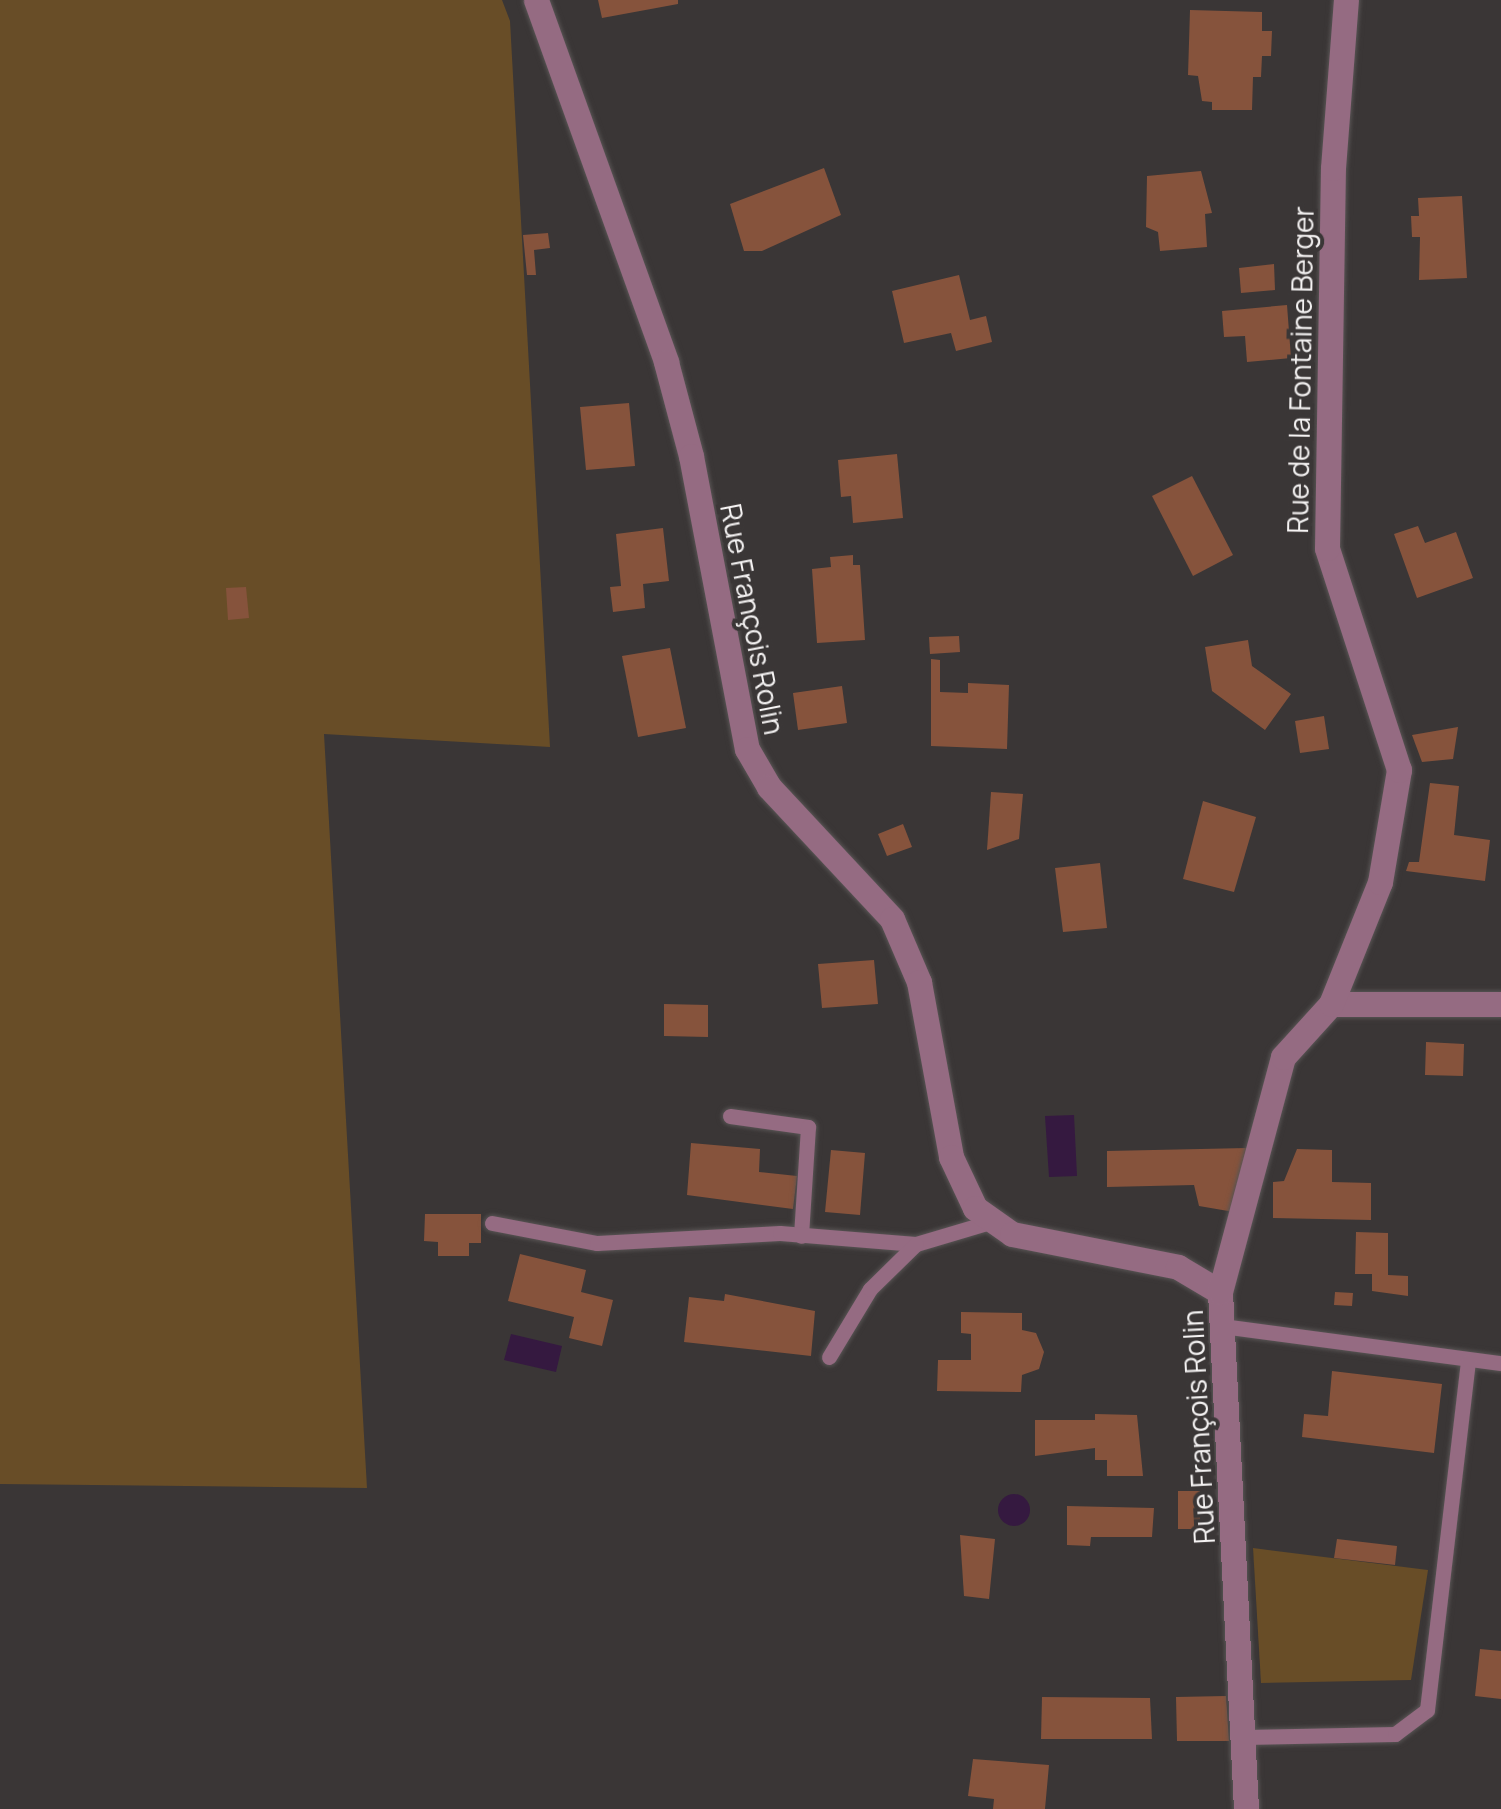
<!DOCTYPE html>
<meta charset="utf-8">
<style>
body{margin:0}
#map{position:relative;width:1501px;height:1809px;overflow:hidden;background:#3a3636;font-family:Manrope,sans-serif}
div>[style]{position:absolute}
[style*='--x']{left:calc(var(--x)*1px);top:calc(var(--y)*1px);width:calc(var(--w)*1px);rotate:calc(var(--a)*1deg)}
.green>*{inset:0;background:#684d27}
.water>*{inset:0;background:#351940}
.round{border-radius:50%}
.building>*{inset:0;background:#86533c}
.roads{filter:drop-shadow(0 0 2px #585454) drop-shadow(0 0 2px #585454)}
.service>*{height:15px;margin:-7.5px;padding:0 7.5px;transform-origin:7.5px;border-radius:7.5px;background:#956b82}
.minor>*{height:25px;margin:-12.5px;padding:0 12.5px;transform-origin:12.5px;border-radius:12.5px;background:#956b82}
span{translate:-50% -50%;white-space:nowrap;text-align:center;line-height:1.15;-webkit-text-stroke:8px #3a3636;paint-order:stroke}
.street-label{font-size:28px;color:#f5f3f3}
</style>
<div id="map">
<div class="green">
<i style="clip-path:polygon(0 0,502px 0,510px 21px,550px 747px,324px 734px,367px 1488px,0 1484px)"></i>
<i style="clip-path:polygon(1253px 1548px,1428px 1570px,1411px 1680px,1261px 1683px)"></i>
</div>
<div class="water">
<i style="clip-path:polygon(1074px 1115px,1077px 1176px,1049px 1177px,1045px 1116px)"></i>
<i style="clip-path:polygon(511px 1334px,562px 1346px,556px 1372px,504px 1360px)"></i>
<i class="round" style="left:998px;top:1494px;width:32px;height:32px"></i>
</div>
<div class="building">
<i style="clip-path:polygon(598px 0,678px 0,678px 4px,602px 18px)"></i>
<i style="clip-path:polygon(1190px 10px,1262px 12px,1262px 31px,1272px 31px,1271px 56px,1262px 56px,1261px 77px,1253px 77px,1252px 110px,1212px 110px,1212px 102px,1202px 101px,1198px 76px,1188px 75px)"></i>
<i style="clip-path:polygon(824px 168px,841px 215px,762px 251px,744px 251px,730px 204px)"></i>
<i style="clip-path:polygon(1201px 171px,1212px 213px,1205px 214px,1207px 247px,1160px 251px,1158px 232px,1146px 227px,1147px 176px)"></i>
<i style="clip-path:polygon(1462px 196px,1467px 278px,1419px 280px,1420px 237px,1412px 237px,1411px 216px,1419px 216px,1418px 198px)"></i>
<i style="clip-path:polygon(548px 233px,550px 248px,534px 250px,536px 275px,527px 275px,523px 235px)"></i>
<i style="clip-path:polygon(1274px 264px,1275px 290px,1241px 293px,1239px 268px)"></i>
<i style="clip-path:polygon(959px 275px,970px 320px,986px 316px,992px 342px,956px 351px,951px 333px,904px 343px,892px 291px)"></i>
<i style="clip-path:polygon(1287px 305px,1291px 358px,1247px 362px,1245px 336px,1224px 337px,1222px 311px)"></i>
<i style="clip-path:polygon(629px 403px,635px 466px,586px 470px,580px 407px)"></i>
<i style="clip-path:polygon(897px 454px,903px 518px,853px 523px,851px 496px,841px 497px,838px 460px)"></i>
<i style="clip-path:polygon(1192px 476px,1233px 555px,1193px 576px,1152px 496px)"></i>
<i style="clip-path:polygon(1418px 526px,1425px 543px,1456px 532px,1473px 578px,1417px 598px,1394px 534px)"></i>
<i style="clip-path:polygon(663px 528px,669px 581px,643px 584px,645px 608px,613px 612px,610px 587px,621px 586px,616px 534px)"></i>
<i style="clip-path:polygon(853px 555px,853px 565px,860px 565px,865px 640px,817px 643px,812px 569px,831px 567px,830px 557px)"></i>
<i style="clip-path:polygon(246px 587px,249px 618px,228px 620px,226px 588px)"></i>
<i style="clip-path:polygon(959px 636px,960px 652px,930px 654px,929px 637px)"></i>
<i style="clip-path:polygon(1248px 640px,1252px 666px,1291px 694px,1265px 730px,1212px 691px,1205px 647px)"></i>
<i style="clip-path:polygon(670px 648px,686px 728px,638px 737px,622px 656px)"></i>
<i style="clip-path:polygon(931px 659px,940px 660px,940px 692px,968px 693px,968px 683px,1009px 685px,1007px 749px,931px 746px)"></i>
<i style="clip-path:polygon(842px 686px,847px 723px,798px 730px,793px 693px)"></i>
<i style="clip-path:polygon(1324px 716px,1329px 749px,1300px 753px,1295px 721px)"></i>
<i style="clip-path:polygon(1458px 727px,1453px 759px,1422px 762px,1412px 735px)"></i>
<i style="clip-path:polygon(1430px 783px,1459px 786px,1454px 835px,1490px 840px,1485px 881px,1406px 871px,1409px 862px,1419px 862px)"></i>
<i style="clip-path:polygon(991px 792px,1023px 794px,1019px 839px,987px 850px)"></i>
<i style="clip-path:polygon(1203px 801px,1256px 817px,1234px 892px,1183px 879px)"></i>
<i style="clip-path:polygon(903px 824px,912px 847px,887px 856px,878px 834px)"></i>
<i style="clip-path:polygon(1100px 863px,1107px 928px,1063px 932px,1055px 868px)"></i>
<i style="clip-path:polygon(874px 960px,878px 1004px,822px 1008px,818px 964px)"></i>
<i style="clip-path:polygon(664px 1004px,708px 1005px,708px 1037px,664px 1036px)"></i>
<i style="clip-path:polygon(1426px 1042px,1464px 1044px,1463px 1076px,1425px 1075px)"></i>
<i style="clip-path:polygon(691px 1143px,760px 1149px,759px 1172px,797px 1176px,793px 1209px,687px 1195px)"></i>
<i style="clip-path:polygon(1247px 1148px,1234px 1212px,1199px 1206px,1194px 1185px,1107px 1187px,1107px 1151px)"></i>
<i style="clip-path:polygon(1297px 1149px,1332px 1150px,1332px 1182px,1371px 1183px,1371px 1220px,1273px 1218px,1273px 1182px,1284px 1181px)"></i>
<i style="clip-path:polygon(831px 1150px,865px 1153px,860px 1215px,825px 1212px)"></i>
<i style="clip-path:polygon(425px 1214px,481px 1214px,481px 1243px,469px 1243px,469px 1256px,438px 1256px,438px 1242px,424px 1241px)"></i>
<i style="clip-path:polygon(1356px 1232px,1388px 1233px,1388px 1275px,1408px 1276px,1408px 1296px,1372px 1291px,1372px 1274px,1355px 1274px)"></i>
<i style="clip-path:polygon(520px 1254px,586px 1270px,581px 1292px,613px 1300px,602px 1346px,569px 1338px,574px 1317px,508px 1301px)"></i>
<i style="clip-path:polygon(1335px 1292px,1353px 1293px,1352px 1306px,1334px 1305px)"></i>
<i style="clip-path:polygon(725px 1294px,815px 1311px,811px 1356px,684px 1342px,689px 1297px,724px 1301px)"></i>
<i style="clip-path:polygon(961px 1312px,1022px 1313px,1022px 1330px,1036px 1333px,1044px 1352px,1039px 1369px,1022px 1375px,1021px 1392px,937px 1391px,938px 1360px,971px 1360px,971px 1334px,961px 1333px)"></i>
<i style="clip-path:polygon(1332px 1371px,1442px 1384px,1434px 1453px,1302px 1437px,1304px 1414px,1328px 1416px)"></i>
<i style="clip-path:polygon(1095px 1414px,1137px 1415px,1143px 1476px,1107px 1476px,1107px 1460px,1095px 1460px,1095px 1448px,1035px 1456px,1035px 1420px,1095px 1420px)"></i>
<i style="clip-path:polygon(1178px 1491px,1200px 1491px,1200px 1529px,1178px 1529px)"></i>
<i style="clip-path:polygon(1067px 1506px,1154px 1508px,1152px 1537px,1091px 1537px,1090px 1546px,1067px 1545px)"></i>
<i style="clip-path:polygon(960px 1535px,995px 1539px,989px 1599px,964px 1596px)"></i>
<i style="clip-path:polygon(1337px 1539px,1397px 1546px,1395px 1565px,1334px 1558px)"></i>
<i style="clip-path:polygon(1480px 1649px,1501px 1651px,1501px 1699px,1475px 1696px)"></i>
<i style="clip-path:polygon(1226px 1696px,1229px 1741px,1177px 1741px,1176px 1697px)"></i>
<i style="clip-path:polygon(1042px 1697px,1150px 1698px,1152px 1739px,1041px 1739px)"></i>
<i style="clip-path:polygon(973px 1759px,1049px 1765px,1045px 1809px,993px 1809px,994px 1799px,968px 1796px)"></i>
</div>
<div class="roads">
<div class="service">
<i style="--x:730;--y:1116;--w:79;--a:8"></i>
<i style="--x:808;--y:1127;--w:109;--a:93.7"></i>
<i style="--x:492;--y:1223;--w:107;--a:10.8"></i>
<i style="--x:597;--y:1243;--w:183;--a:-3.1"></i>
<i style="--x:780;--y:1233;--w:136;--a:4.6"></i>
<i style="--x:916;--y:1244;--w:80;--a:-16.6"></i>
<i style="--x:1222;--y:1326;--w:281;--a:7.6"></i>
<i style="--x:829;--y:1357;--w:79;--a:-58.9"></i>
<i style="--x:870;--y:1289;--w:64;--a:-44.4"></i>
<i style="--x:1245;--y:1737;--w:150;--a:-1.1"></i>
<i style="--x:1395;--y:1734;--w:40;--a:-37"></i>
<i style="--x:1427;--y:1710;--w:351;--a:-83.3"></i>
</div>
<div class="minor">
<i style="--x:536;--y:0;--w:385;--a:70.2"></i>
<i style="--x:666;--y:362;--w:97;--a:75.1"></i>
<i style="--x:691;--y:456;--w:298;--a:79.2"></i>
<i style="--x:747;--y:749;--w:44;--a:59.9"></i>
<i style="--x:769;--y:787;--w:180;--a:47"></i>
<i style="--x:892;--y:919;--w:69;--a:66.8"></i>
<i style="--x:919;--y:982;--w:178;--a:79.6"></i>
<i style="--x:951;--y:1157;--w:56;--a:64.8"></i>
<i style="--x:975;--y:1208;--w:45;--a:35.1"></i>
<i style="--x:1012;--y:1234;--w:169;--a:11.2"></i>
<i style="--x:1178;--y:1267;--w:49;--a:30.8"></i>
<i style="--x:1220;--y:1292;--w:518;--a:87.12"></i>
<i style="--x:1331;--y:1004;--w:170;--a:0"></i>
<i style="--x:1220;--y:1292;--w:243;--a:-75"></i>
<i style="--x:1283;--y:1057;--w:72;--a:-47.8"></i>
<i style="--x:1331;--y:1004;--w:131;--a:-68.1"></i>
<i style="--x:1380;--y:882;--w:114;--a:-80.4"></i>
<i style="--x:1399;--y:770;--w:233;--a:-108"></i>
<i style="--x:1327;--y:548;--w:380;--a:-89.1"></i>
<i style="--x:1333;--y:168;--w:169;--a:-85.6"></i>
</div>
</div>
<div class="street-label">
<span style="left:1300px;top:370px;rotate:-89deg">Rue de la Fontaine Berger</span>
<span style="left:753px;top:619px;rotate:79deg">Rue François Rolin</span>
<span style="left:1198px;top:1427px;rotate:-93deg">Rue François Rolin</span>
</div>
</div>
